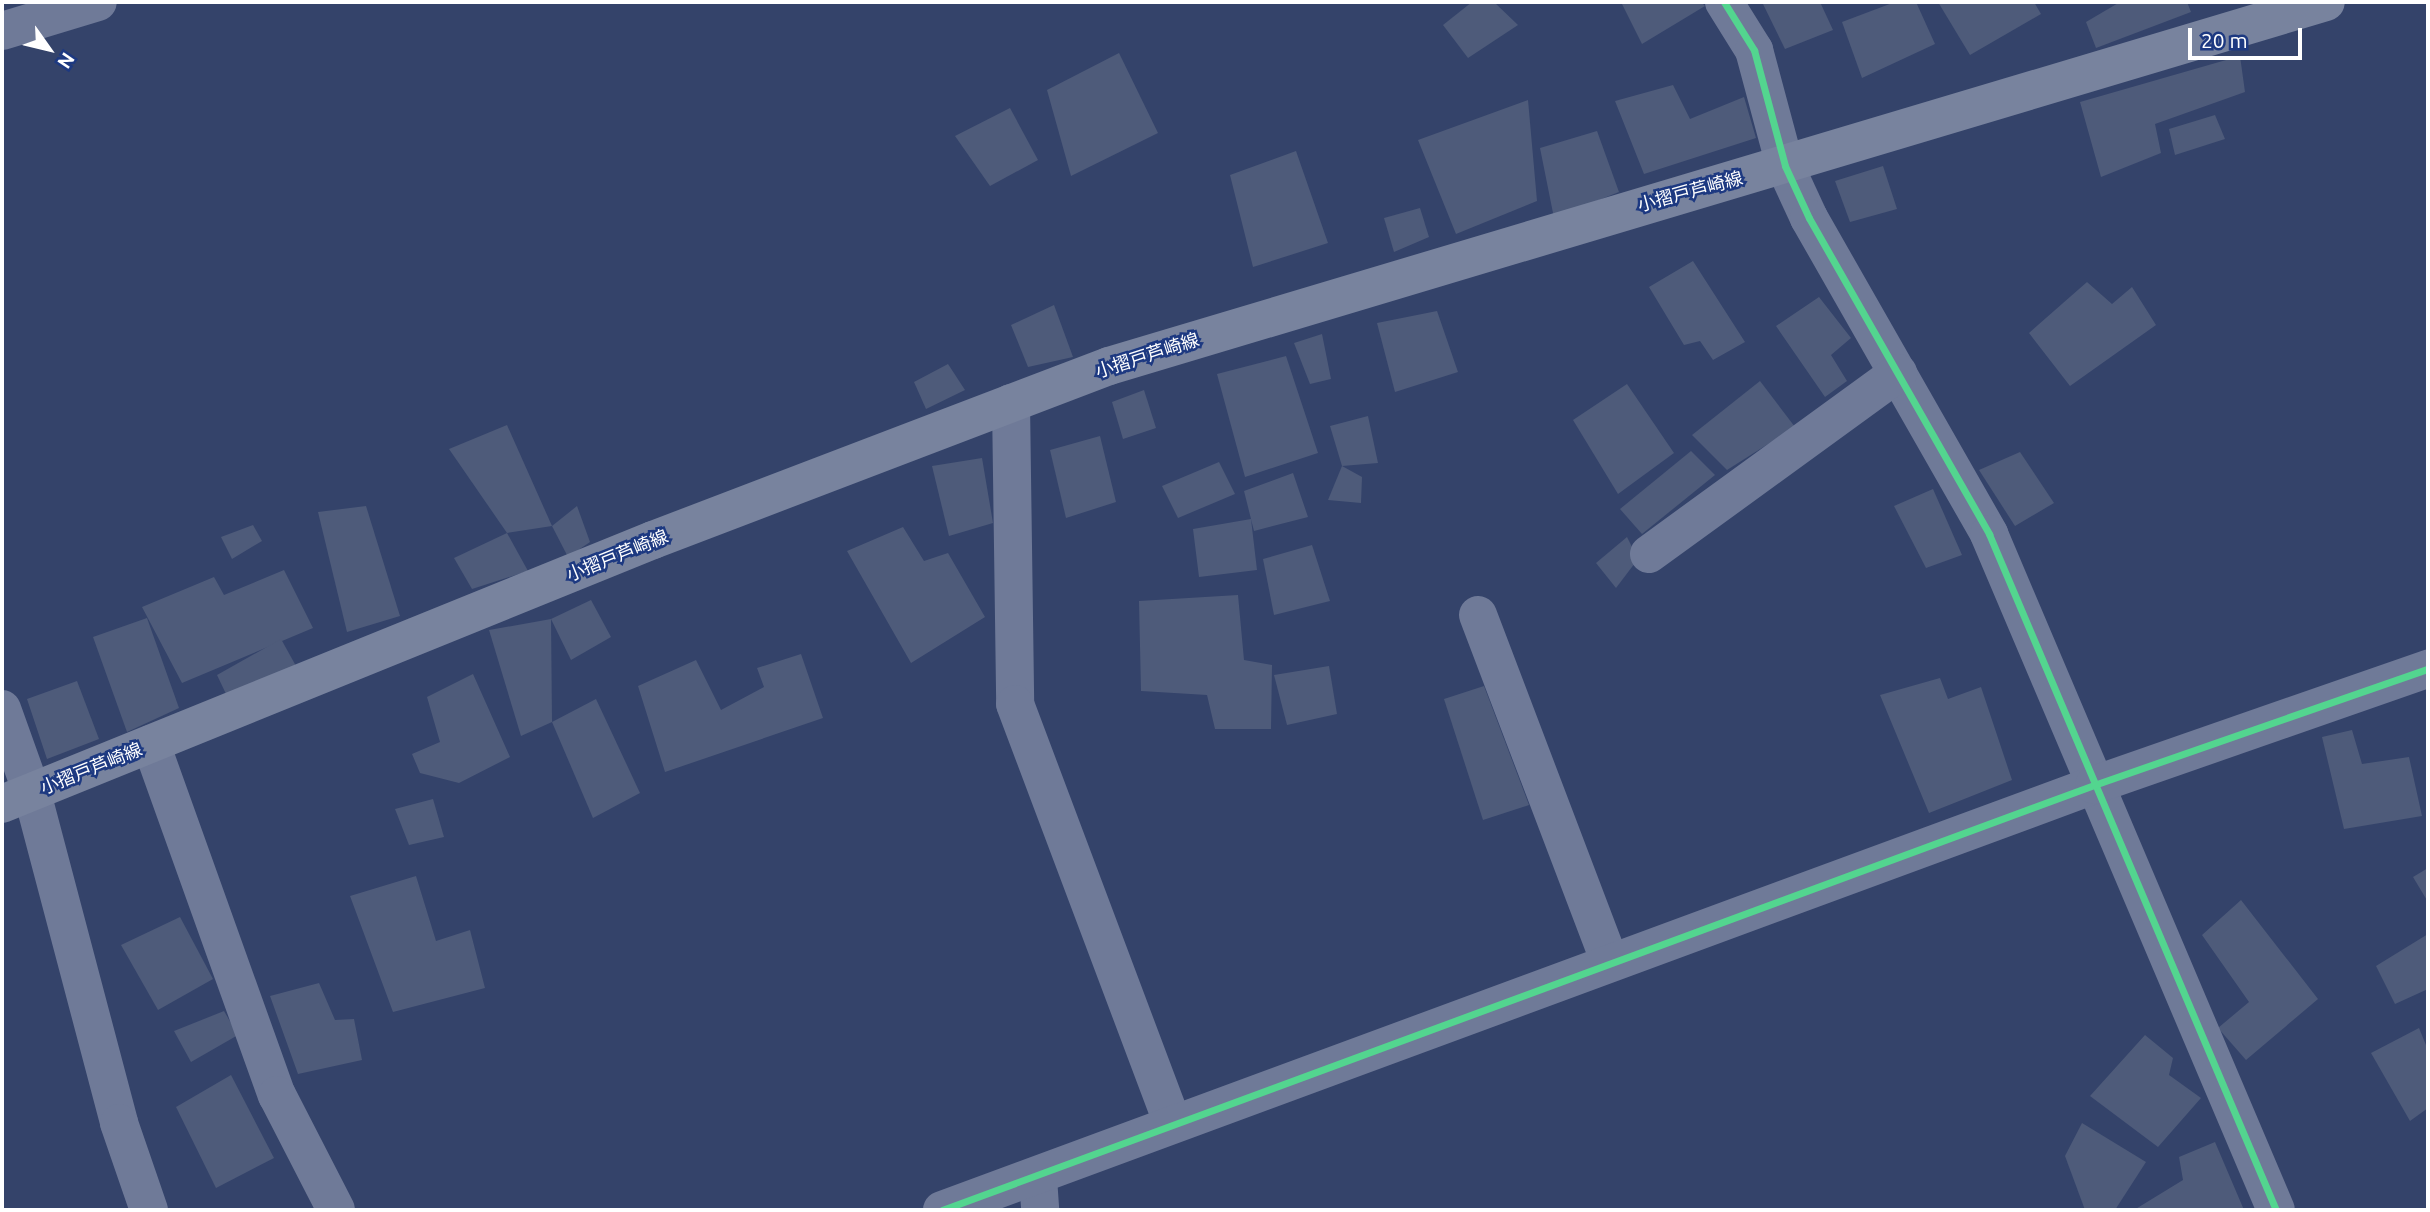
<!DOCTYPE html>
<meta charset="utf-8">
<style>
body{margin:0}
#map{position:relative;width:2430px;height:1212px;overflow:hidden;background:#34436a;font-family:Ubuntu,"Noto Sans JP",sans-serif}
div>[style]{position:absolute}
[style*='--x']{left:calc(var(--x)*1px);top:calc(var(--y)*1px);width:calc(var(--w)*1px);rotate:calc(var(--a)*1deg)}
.building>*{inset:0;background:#4e5b7a}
.minor>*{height:38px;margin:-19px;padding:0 19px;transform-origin:19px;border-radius:19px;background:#6f7a98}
.major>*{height:38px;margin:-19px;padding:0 19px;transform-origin:19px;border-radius:19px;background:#78839e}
.cycleway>*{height:7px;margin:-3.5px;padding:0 3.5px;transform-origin:3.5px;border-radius:3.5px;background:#53d58f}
span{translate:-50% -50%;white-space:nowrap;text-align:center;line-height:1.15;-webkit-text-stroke:5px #1d3981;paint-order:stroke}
.street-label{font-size:18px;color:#fff}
.frame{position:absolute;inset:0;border:4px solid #fff;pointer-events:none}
.north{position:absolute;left:14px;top:14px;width:70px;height:70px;-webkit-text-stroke:5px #1d3981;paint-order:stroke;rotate:124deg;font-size:19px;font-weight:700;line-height:28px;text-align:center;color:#fff}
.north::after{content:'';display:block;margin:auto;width:24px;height:32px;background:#fff;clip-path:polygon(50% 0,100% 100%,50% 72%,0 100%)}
.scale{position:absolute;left:2188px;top:28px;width:114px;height:32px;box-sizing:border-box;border:4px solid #fff;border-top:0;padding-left:9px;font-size:21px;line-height:24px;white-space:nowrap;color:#fff;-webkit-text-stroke:5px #1d3981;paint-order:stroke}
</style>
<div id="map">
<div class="building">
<i style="clip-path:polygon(1472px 2px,1494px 2px,1518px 25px,1468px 58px,1443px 25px)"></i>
<i style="clip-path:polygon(1621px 2px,1701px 2px,1705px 6px,1642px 44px)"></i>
<i style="clip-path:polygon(1762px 2px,1820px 2px,1833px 30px,1785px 49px)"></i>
<i style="clip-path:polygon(1895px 2px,1916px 2px,1935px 44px,1862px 78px,1842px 22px)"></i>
<i style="clip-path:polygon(1938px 2px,2034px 2px,2041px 14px,1970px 55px)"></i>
<i style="clip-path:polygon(2120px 2px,2187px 2px,2191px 12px,2096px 48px,2086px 22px)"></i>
<i style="clip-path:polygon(1119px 53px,1158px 133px,1071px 176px,1047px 90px)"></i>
<i style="clip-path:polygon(2240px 56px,2245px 92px,2155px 124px,2161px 153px,2101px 177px,2080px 102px)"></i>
<i style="clip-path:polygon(1673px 85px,1690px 119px,1744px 97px,1756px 138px,1644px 174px,1615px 101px)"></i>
<i style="clip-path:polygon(1528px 100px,1537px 201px,1456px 234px,1418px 140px)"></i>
<i style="clip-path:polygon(1010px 108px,1038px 160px,990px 186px,955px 136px)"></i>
<i style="clip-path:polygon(2215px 115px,2225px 139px,2175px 155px,2169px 129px)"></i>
<i style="clip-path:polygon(1597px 131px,1619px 192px,1554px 218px,1540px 148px)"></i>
<i style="clip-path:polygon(1296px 151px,1328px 243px,1253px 267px,1230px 175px)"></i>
<i style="clip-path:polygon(1883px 166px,1897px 209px,1850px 222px,1835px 181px)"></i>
<i style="clip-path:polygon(1420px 208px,1429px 237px,1394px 252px,1384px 218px)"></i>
<i style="clip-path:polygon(1693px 261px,1745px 342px,1713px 360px,1700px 341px,1684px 345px,1649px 287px)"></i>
<i style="clip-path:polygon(2087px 282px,2112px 304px,2132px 287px,2156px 325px,2070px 386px,2029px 333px)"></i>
<i style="clip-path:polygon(1819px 297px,1851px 338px,1831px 355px,1847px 381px,1825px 397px,1776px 326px)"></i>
<i style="clip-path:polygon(1054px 305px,1073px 357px,1028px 367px,1011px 325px)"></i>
<i style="clip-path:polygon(1437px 311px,1458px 372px,1395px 392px,1377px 323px)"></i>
<i style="clip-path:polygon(1322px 334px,1331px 379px,1310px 384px,1294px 343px)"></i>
<i style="clip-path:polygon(1286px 356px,1318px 453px,1245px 477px,1217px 374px)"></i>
<i style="clip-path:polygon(948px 364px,965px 390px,926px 409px,914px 382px)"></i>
<i style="clip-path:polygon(1760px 381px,1795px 427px,1727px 470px,1692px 435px)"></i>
<i style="clip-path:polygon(1627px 384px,1674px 453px,1618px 494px,1573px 420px)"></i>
<i style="clip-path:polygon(1144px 390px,1156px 428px,1123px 439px,1112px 402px)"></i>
<i style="clip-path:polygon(1368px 416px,1378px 463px,1342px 466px,1330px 426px)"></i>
<i style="clip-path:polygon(507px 425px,552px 526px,507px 533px,449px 449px)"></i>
<i style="clip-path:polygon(1100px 436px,1116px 502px,1066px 518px,1050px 450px)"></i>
<i style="clip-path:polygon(1691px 451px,1715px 475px,1642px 534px,1620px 509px)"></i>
<i style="clip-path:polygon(2020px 452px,2054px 503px,2015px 526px,1979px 470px)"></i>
<i style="clip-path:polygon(982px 458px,993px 523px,949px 536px,932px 466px)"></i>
<i style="clip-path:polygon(1219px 462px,1235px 494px,1178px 518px,1162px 486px)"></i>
<i style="clip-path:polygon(1342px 466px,1362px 477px,1361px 503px,1328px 500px)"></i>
<i style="clip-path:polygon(1293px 473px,1308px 517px,1254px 531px,1251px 519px,1257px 570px,1199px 577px,1193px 529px,1251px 519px,1244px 491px)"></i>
<i style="clip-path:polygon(1933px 489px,1962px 555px,1926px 568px,1894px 506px)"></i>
<i style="clip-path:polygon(366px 506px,400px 616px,347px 632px,318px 512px)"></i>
<i style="clip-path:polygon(577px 506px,590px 542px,568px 557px,552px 526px)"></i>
<i style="clip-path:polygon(253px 525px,262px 541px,232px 559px,221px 537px)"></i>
<i style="clip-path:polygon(903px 527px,924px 561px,948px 553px,985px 617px,911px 663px,847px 551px)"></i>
<i style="clip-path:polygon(507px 533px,528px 571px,472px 589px,454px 558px)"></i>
<i style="clip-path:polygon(1627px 537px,1638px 559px,1616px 588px,1596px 563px)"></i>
<i style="clip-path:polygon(1312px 545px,1330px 601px,1274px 615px,1263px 559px)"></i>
<i style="clip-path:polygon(284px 570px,313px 628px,182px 683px,142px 607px,214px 577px,224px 595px)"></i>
<i style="clip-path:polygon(1238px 595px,1244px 660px,1272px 665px,1271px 729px,1215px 729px,1207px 695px,1141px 691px,1139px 601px)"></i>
<i style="clip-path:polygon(591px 600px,611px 637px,571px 660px,551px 619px)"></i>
<i style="clip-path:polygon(147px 618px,179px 708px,127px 732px,93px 637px)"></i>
<i style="clip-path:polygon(551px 619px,552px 722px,521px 736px,489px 630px)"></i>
<i style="clip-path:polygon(281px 639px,296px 666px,227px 696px,217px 675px)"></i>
<i style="clip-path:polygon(801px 654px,823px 718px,665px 772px,638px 686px,696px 660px,721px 710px,764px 687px,757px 668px)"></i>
<i style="clip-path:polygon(1329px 666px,1337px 714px,1287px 725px,1274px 675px)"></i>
<i style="clip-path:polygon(473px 674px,510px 757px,459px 783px,420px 773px,412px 754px,440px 742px,427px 697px)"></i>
<i style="clip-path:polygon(1940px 678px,1948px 699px,1981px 687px,2012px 780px,1929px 813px,1880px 695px)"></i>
<i style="clip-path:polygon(77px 681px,99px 739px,47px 759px,27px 699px)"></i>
<i style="clip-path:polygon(1484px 686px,1529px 805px,1483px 820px,1444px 699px)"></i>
<i style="clip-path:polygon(596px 699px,640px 793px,593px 818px,552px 722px)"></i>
<i style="clip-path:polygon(2352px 730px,2362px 764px,2409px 757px,2422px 816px,2344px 829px,2322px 737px)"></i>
<i style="clip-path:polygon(433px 799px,444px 837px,409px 845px,395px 809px)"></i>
<i style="clip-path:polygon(2428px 868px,2428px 902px,2413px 877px)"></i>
<i style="clip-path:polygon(416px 876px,436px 941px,470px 930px,485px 988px,393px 1012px,350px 896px)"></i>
<i style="clip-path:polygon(2241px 900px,2318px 999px,2246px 1060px,2218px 1028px,2249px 1002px,2202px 935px)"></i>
<i style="clip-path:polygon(180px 917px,213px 979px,158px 1010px,121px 945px)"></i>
<i style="clip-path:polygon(2428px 934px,2428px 989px,2395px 1004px,2376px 966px)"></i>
<i style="clip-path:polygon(319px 983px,335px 1020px,354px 1019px,362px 1060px,298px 1074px,270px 996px)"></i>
<i style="clip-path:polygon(224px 1011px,238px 1035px,191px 1062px,174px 1031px)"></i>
<i style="clip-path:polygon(2419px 1028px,2428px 1050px,2428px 1108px,2410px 1121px,2371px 1053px)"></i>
<i style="clip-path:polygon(2145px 1035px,2173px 1058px,2169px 1075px,2201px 1098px,2158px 1147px,2090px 1096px)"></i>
<i style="clip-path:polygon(231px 1075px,274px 1158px,216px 1188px,176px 1107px)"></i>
<i style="clip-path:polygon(2082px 1123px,2146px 1162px,2115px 1210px,2085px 1210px,2065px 1156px)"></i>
<i style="clip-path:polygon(2215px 1142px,2244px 1210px,2134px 1210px,2183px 1180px,2179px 1157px)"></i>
</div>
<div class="minor">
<i style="--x:1724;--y:2;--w:57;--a:58"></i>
<i style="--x:1754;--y:50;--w:120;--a:75"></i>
<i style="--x:1785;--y:166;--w:57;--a:65.2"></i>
<i style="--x:1809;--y:218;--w:364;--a:60.3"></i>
<i style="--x:1989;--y:534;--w:734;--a:67"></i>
<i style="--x:2;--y:31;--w:100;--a:-16.8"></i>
<i style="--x:1011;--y:403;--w:301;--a:89.2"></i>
<i style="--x:1015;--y:704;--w:446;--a:69.4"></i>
<i style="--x:1649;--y:554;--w:308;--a:-36"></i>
<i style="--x:1478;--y:615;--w:371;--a:69.2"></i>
<i style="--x:2;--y:709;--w:89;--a:70.3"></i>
<i style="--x:32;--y:793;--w:341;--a:75.2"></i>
<i style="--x:119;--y:1123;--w:92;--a:71"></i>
<i style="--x:151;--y:744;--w:373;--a:70.3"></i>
<i style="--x:277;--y:1095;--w:129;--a:62.8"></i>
<i style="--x:1038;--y:1178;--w:32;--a:86"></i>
<i style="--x:942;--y:1210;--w:1228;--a:-20.25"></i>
<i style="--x:2094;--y:785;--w:354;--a:-19.2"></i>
</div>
<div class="major">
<i style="--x:2;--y:804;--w:702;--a:-22.07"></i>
<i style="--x:653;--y:540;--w:488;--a:-20.9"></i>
<i style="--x:1109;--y:366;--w:1270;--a:-16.65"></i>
</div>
<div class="cycleway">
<i style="--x:1724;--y:2;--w:57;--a:58"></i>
<i style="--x:1754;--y:50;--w:120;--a:75"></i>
<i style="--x:1785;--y:166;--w:57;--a:65.2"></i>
<i style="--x:1809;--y:218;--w:364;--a:60.3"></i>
<i style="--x:1989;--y:534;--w:734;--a:67"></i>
<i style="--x:942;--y:1210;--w:1228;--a:-20.25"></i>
<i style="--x:2094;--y:785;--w:354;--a:-19.2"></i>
</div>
<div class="street-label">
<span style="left:1690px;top:191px;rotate:-15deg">小摺戸芦崎線</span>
<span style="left:1147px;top:355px;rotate:-18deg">小摺戸芦崎線</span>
<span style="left:617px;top:555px;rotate:-22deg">小摺戸芦崎線</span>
<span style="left:91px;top:768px;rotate:-22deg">小摺戸芦崎線</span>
</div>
<div class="frame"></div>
<div class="north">N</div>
<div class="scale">20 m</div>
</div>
